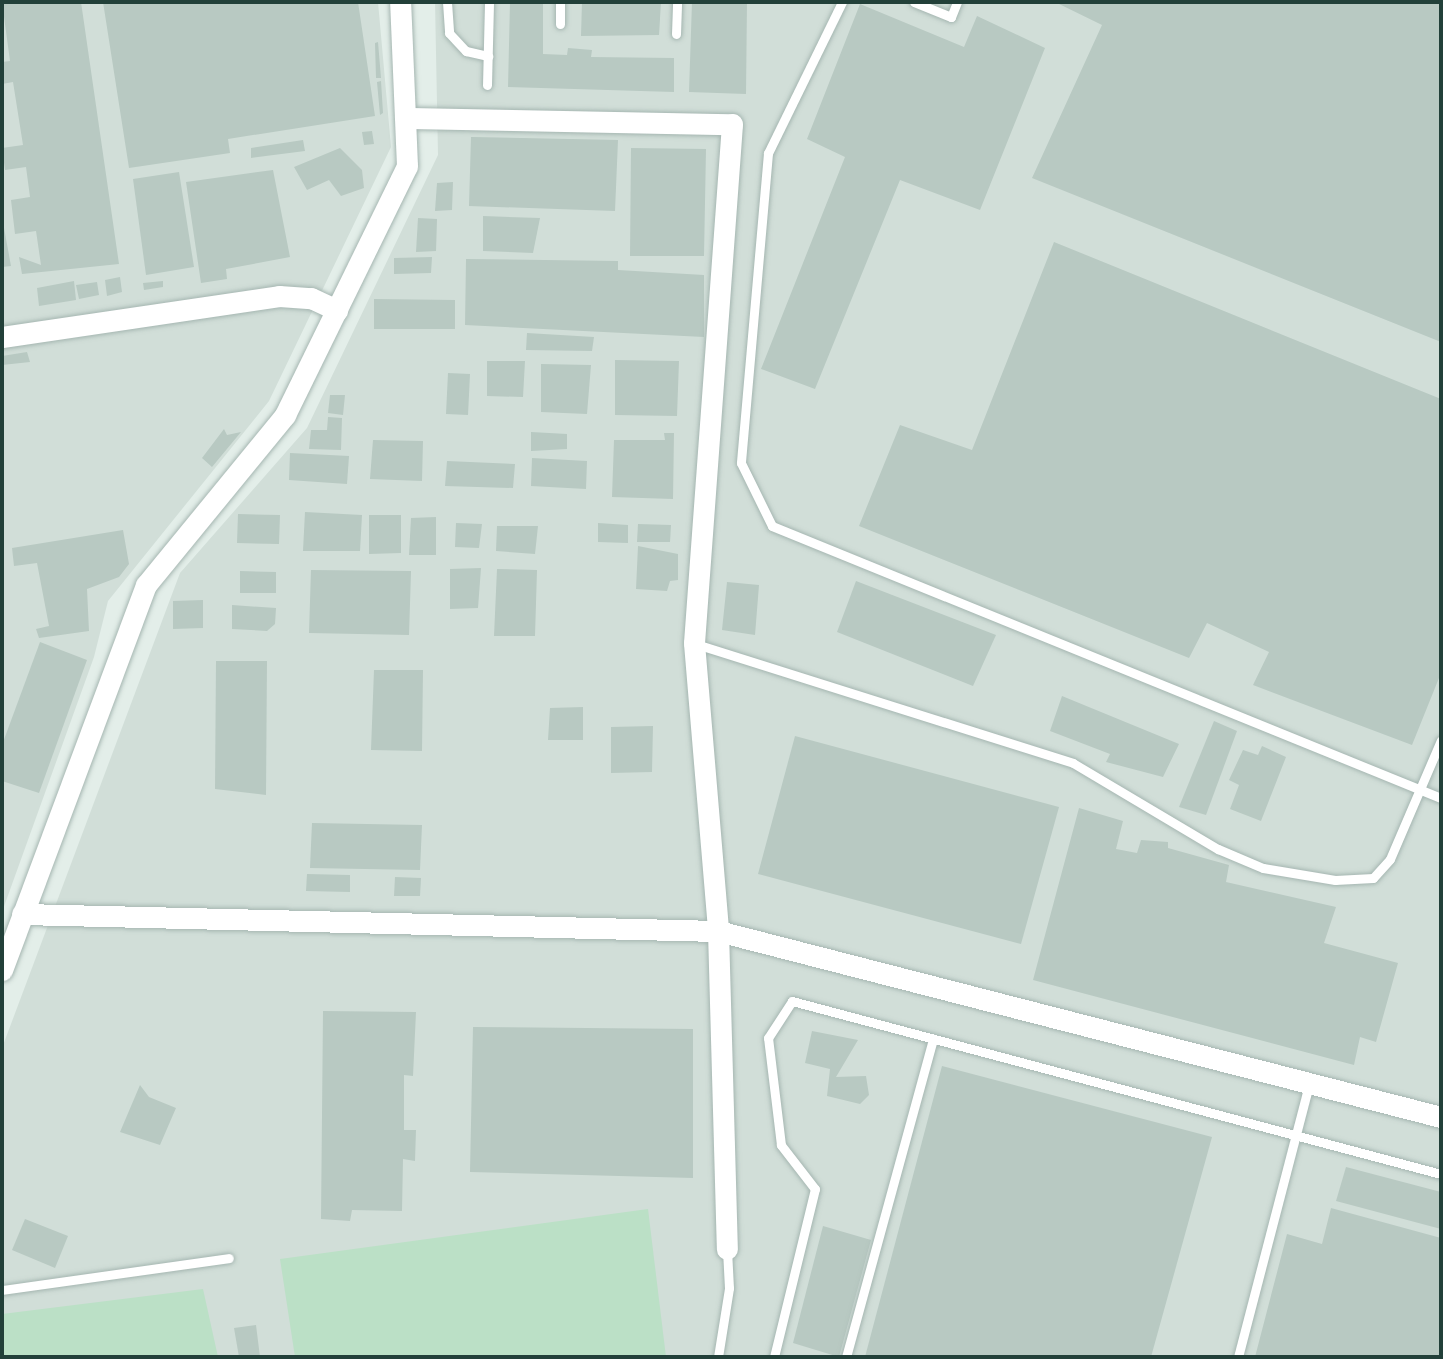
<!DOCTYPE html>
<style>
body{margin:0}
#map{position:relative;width:1443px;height:1359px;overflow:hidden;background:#e3eee9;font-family:"IBM Plex Sans",sans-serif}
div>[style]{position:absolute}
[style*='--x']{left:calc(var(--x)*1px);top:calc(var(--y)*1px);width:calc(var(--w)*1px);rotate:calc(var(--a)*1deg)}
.built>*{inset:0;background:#d1ded8}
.green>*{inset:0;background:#bbe0c6}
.building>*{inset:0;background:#b8c9c2}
.roads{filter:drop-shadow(0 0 2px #a5b6b1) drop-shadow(0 0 2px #a5b6b1)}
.service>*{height:9px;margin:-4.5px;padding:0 4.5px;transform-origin:4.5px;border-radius:4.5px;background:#fff}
.tertiary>*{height:21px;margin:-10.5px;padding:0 10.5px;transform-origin:10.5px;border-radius:10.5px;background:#fff}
span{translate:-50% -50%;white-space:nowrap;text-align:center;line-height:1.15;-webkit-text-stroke:5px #f4faf7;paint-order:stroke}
.frame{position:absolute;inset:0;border:4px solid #224039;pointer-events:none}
</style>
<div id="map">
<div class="built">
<i style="clip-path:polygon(2px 2px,378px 2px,391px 147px,269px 401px,108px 601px,94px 657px,2px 912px)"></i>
<i style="clip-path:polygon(435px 2px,1441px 2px,1441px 1357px,2px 1357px,2px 1048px,180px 573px,307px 428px,438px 155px)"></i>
</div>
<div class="green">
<i style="clip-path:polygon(648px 1209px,666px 1357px,295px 1357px,280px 1259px)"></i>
<i style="clip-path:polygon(203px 1289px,218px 1357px,2px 1357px,2px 1314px)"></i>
</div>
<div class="building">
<i style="clip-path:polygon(2px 2px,81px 2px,119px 264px,22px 274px,19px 257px,41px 265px,36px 231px,15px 234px,11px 200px,30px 197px,26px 167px,5px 170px,2px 148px,23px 145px,13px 82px,2px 84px,2px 62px,10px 61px)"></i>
<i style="clip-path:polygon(103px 2px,358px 2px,375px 116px,228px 139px,230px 153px,129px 168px)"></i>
<i style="clip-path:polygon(510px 2px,543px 2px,543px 54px,567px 55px,568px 48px,592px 50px,591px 57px,674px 58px,674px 92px,508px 87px)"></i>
<i style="clip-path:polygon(582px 2px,661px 2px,659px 35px,581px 36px)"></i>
<i style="clip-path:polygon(692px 2px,747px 2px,746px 94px,689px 92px)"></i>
<i style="clip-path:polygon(1055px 2px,1441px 2px,1441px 342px,1032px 178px,1102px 25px)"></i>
<i style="clip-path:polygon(860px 4px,964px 47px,977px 16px,1045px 48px,980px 210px,900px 180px,815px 389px,761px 369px,845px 157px,807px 139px)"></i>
<i style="clip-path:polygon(378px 42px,381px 78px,376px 78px,375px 43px)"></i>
<i style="clip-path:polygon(381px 81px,383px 113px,380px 115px,377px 82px)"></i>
<i style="clip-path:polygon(372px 131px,374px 144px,364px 145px,362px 132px)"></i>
<i style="clip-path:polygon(471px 137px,618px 140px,615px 211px,469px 206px)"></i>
<i style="clip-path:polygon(303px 140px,305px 151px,251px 158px,251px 148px)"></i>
<i style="clip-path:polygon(340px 148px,362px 170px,364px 188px,341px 196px,329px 180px,307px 190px,294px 167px)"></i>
<i style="clip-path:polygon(631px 148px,706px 149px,704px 256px,630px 256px)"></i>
<i style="clip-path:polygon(273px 170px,290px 257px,226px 269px,227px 279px,201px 283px,186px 182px)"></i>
<i style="clip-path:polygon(179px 172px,194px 267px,146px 275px,133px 179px)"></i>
<i style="clip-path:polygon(453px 182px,452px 210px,435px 211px,437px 183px)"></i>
<i style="clip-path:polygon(483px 216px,540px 218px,533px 253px,483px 251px)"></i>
<i style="clip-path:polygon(418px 218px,437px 219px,436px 251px,416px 252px)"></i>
<i style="clip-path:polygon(2px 228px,4px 228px,11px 266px,2px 267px)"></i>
<i style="clip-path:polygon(1054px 242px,1441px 399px,1441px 673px,1412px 745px,1253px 685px,1269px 652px,1207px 623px,1189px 658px,859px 526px,900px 425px,972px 450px)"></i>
<i style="clip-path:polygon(432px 257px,431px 273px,394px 274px,394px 258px)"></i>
<i style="clip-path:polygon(466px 259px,618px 261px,618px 270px,704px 275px,704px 337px,465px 325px)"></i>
<i style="clip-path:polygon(120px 277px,122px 292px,107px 296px,105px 280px)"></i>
<i style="clip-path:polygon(74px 281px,76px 300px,39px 306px,37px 288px)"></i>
<i style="clip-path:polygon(163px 281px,163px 287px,144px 290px,143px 283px)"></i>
<i style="clip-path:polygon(97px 282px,99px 295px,79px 299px,76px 285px)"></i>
<i style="clip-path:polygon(374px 299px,455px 300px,455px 329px,374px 329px)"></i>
<i style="clip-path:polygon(527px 333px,594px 337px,592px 351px,526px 350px)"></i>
<i style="clip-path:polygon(27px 352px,30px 362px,2px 365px,2px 356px)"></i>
<i style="clip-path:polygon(615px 360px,679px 361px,677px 416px,615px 415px)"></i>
<i style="clip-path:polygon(487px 361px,525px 361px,523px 397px,487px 396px)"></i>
<i style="clip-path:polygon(541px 364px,591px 365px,587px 414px,541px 412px)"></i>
<i style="clip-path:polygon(448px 373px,470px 374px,468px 415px,446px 414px)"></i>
<i style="clip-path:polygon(330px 395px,345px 395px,343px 415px,328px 413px)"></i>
<i style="clip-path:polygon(328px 417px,342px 418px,341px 450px,309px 449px,311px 430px,327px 430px)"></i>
<i style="clip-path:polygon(224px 429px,227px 435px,241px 432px,212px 467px,202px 458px)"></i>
<i style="clip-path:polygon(531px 432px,567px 434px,567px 449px,531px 451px)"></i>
<i style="clip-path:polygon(664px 433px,674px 433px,673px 499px,612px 497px,614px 440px,665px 440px)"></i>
<i style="clip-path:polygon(373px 440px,423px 441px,422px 481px,370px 479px)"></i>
<i style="clip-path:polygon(290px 453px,349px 456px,347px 484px,289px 480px)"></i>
<i style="clip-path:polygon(532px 458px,587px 461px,586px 489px,531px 486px)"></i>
<i style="clip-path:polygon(447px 461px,515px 464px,513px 488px,445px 486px)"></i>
<i style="clip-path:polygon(305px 512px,362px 515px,360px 551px,303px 551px)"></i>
<i style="clip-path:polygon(238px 514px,280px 515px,279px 544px,237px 543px)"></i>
<i style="clip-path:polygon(369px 515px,401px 515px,401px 553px,369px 554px)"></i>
<i style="clip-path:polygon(436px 517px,436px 555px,409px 555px,411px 518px)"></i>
<i style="clip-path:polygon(456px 523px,482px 524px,479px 548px,455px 547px)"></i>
<i style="clip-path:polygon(598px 523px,628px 525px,628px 543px,598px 542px)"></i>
<i style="clip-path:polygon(638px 524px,671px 525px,670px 542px,637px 542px)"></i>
<i style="clip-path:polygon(497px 526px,538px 526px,535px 554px,496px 551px)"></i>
<i style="clip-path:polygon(123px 530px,129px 564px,119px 577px,87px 589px,89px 631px,39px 638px,36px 629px,49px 626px,37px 563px,14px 566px,12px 548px)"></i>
<i style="clip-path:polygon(638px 546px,678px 554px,678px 580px,670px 581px,667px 591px,636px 589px)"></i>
<i style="clip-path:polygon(481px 568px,478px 608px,450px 609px,450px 569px)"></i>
<i style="clip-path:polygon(497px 569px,537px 570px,535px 636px,494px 636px)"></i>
<i style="clip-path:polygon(311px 570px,411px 571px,409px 635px,309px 633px)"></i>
<i style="clip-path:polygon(240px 571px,276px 572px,276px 593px,240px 593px)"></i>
<i style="clip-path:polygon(856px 581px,996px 635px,973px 686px,837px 632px)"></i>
<i style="clip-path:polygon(727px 582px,759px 585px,755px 635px,722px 630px)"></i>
<i style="clip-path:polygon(203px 600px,203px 628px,173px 629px,173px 601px)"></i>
<i style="clip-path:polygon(232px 605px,276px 608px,275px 624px,267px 631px,232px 629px)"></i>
<i style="clip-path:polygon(40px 642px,87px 660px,39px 793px,2px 781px,2px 745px)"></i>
<i style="clip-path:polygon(216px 661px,267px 661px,266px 795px,215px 789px)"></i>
<i style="clip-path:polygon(374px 670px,423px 670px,422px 751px,371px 750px)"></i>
<i style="clip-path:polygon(1062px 696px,1179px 744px,1163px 777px,1106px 762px,1110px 754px,1050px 731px)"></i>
<i style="clip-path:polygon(583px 707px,583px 740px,548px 740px,550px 708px)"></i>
<i style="clip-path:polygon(1214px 721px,1237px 731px,1206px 815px,1179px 807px)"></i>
<i style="clip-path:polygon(653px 726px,652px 772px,611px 773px,611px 727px)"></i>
<i style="clip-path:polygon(795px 736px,1059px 807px,1021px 944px,758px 874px)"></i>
<i style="clip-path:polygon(1262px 746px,1286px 757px,1261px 821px,1230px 809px,1239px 785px,1229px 780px,1243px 750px,1258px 755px)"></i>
<i style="clip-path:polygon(1079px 808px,1123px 821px,1116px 849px,1137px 853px,1141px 840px,1168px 842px,1168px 848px,1229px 865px,1226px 882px,1336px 907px,1324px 943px,1398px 963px,1376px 1042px,1360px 1037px,1354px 1065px,1033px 980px)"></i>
<i style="clip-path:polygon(312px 823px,422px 825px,420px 870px,310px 868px)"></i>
<i style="clip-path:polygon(307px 874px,350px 875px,350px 892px,306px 891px)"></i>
<i style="clip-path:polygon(395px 877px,421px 878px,420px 896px,394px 896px)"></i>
<i style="clip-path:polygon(323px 1011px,416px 1012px,413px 1076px,404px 1075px,404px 1130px,416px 1130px,415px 1161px,403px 1159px,402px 1211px,352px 1210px,350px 1221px,321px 1219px)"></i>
<i style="clip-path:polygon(473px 1027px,693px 1029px,693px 1178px,470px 1172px)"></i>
<i style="clip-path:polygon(812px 1031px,858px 1040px,836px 1077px,866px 1076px,869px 1095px,860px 1104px,827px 1096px,830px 1069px,805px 1063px)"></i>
<i style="clip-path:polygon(942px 1066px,1212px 1137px,1151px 1357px,865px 1357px)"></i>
<i style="clip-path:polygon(140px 1085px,149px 1097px,176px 1108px,160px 1145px,120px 1132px)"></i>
<i style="clip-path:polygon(1346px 1167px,1441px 1192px,1441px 1229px,1336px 1201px)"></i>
<i style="clip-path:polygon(1331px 1208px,1441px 1238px,1441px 1357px,1255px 1357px,1287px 1234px,1322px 1244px)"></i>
<i style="clip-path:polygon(25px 1219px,68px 1236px,55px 1268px,12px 1250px)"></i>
<i style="clip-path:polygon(823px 1226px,871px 1240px,839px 1357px,793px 1343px)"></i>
<i style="clip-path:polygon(256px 1325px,260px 1357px,239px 1357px,234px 1328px)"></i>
</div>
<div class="roads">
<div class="service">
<i style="--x:447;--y:2;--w:31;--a:86"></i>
<i style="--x:449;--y:33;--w:25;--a:47"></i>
<i style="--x:466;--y:51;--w:23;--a:13"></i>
<i style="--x:842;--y:2;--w:168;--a:116.1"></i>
<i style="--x:768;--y:153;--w:311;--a:95"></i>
<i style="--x:741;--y:463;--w:70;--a:63.8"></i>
<i style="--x:772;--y:526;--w:722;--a:22.13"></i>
<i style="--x:914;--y:2;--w:40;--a:22"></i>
<i style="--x:951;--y:17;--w:16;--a:-68"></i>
<i style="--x:560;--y:24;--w:22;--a:-90"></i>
<i style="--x:676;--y:34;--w:32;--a:-88"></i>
<i style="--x:487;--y:85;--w:83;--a:-88.6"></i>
<i style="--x:696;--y:644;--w:395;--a:17.5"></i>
<i style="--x:1073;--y:763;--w:169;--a:30.7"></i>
<i style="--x:1218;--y:849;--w:49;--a:22.9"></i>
<i style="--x:1263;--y:868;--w:73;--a:9.5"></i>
<i style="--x:1335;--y:880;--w:38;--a:-3"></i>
<i style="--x:1373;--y:878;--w:25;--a:-48"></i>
<i style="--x:1390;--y:859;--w:129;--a:-66.8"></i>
<i style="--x:2;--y:1290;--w:229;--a:-8"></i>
<i style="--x:718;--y:1357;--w:70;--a:-80.9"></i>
<i style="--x:729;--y:1288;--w:39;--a:-93"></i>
<i style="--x:774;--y:1357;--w:173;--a:-76.3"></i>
<i style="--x:815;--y:1189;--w:56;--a:-127.7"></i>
<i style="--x:781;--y:1145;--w:108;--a:-96.9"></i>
<i style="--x:768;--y:1038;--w:44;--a:-57"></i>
<i style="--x:792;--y:1001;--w:672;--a:14.93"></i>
<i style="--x:846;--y:1357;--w:330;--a:-74.7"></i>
<i style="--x:1238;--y:1357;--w:281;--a:-75.4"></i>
</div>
<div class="tertiary">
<i style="--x:408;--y:118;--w:324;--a:1.1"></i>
<i style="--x:732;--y:124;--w:520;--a:94.19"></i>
<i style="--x:694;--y:643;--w:289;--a:85.2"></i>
<i style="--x:718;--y:931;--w:318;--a:88.4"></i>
<i style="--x:2;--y:337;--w:280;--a:-8.4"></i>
<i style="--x:279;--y:296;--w:32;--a:4"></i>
<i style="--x:311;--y:298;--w:29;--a:25"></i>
<i style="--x:22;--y:914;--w:696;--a:1.4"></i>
<i style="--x:718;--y:931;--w:747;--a:14.43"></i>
<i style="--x:2;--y:970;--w:411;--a:-69.5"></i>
<i style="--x:146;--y:585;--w:220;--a:-50.7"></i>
<i style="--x:285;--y:415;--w:277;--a:-63.9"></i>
<i style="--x:407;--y:166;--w:164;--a:-92.4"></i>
</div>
</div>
<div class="frame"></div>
</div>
